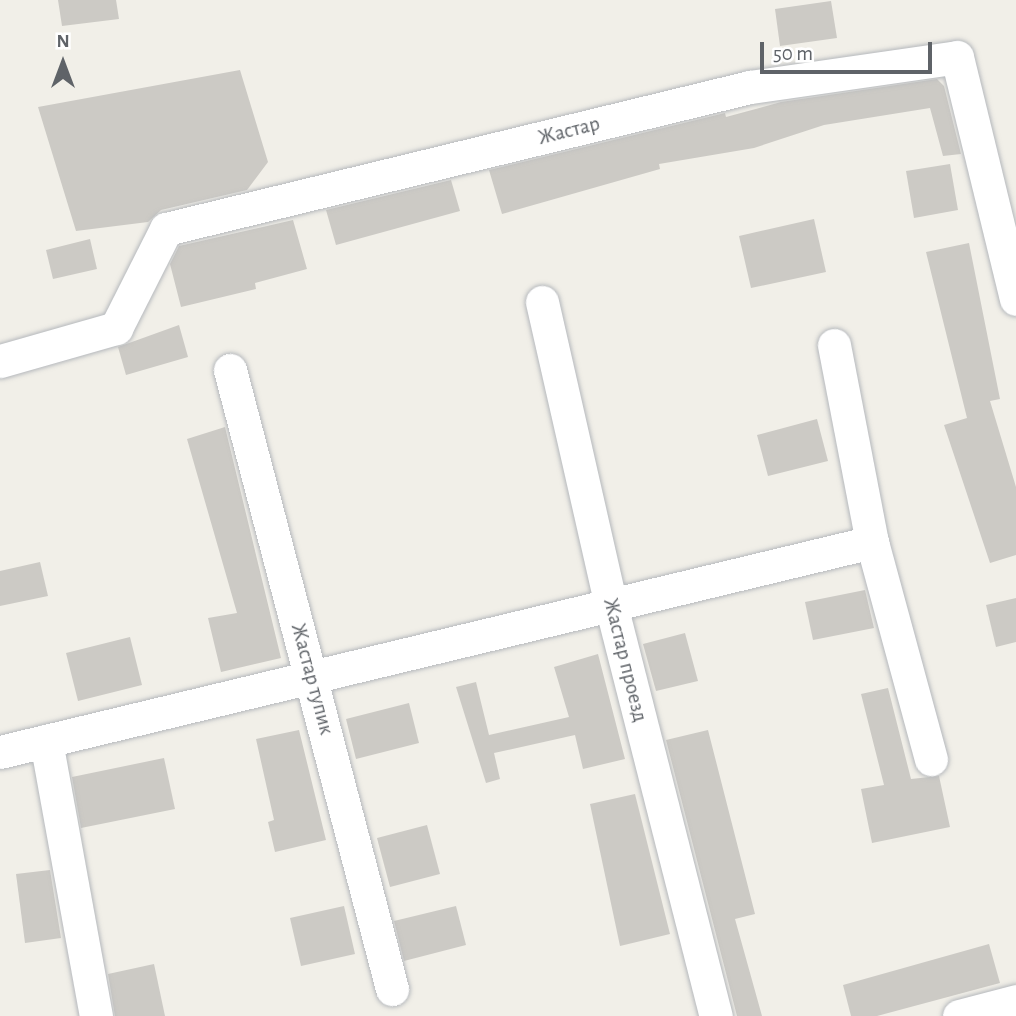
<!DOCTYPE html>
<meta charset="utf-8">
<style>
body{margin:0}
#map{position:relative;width:1016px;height:1016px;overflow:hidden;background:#f1efe8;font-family:"Alegreya Sans",sans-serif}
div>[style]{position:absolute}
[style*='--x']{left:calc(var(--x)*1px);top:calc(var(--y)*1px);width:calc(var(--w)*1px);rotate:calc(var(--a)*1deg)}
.building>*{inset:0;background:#cccac5}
.roads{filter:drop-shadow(0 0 2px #b5b8bc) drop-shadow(0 0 2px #b5b8bc)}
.minor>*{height:33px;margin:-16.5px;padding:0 16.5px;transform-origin:16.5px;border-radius:16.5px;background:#fff}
span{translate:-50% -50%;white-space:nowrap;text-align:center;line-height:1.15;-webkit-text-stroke:6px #fff;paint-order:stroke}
.street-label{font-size:21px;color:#5f6368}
.north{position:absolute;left:28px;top:28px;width:70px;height:70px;-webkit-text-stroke:5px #fff;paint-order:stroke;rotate:0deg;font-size:19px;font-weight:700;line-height:28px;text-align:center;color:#5f6368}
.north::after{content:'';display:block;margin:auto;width:24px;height:32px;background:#5f6368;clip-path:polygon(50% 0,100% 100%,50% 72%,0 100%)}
.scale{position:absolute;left:760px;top:42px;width:172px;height:32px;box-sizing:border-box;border:4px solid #5f6368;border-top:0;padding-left:9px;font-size:21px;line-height:24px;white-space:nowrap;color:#5f6368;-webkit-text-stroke:5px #fff;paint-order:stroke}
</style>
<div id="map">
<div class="building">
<i style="clip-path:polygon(58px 0,116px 0,119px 19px,62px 26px)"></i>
<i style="clip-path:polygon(831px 1px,837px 38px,780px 46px,775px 9px)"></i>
<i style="clip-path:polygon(240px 70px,268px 162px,247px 190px,161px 210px,148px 222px,76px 231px,38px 107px)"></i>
<i style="clip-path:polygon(937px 79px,944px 86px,961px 154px,943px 156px,930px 108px,824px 125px,754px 148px,659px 164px,660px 169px,502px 214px,489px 170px,725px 113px,726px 117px,781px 102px)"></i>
<i style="clip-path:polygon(950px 164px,958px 210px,914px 218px,906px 171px)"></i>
<i style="clip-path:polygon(451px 180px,460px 211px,336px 245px,326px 210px)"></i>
<i style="clip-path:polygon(814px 219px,826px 272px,751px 288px,739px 236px)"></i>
<i style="clip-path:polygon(293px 220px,307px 269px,255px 283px,256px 289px,181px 307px,170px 264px,179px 246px)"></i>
<i style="clip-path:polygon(90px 239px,97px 269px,53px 279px,46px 250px)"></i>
<i style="clip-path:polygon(969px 243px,1000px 399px,990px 401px,1016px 487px,1016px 555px,990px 563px,944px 425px,967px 418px,926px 252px)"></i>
<i style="clip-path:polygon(179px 325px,188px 357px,126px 375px,118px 347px)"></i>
<i style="clip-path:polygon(817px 419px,828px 461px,768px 476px,757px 435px)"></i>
<i style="clip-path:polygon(225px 427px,281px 658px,221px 672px,208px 618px,237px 613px,187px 439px)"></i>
<i style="clip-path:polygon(40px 562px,48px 596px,0 606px,0 571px)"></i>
<i style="clip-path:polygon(865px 590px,874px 628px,813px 640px,805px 602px)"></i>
<i style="clip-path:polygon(1016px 598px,1016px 642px,996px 647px,986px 605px)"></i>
<i style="clip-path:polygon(685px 633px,698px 681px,656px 691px,643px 644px)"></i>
<i style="clip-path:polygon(130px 637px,142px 685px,78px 701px,66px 653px)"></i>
<i style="clip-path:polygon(598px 654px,625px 759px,583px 769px,575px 735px,494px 753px,500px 779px,486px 783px,456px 687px,476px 682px,489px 735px,569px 717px,554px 667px)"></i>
<i style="clip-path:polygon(888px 688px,911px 779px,939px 776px,950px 827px,872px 843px,861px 789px,884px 785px,861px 694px)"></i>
<i style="clip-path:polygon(409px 703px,419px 743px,356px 759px,346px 719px)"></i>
<i style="clip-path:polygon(299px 730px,326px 840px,275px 852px,268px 822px,274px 820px,256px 739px)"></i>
<i style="clip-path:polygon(708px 730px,755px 914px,735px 919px,762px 1016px,737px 1016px,666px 740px)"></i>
<i style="clip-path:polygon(164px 758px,175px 809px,81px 828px,72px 777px)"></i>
<i style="clip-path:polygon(635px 794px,670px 934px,620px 946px,590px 804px)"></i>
<i style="clip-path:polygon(427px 825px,440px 874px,390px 887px,377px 838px)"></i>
<i style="clip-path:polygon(50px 870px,61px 938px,25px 943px,16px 874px)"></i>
<i style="clip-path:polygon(344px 906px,355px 954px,301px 966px,290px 918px)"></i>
<i style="clip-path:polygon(456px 906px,466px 945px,404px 961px,394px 921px)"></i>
<i style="clip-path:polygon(989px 944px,1000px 983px,877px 1016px,851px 1016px,843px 985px)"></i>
<i style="clip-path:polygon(154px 964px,165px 1016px,115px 1016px,108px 974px)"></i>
</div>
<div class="roads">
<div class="minor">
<i style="--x:542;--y:302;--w:311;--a:77.2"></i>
<i style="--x:611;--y:605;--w:424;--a:75.7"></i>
<i style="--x:834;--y:345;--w:201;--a:79.1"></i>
<i style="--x:872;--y:542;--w:225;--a:74.8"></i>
<i style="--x:0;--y:361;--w:121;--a:-15.9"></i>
<i style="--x:116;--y:328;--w:111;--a:-63.2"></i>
<i style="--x:166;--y:229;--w:601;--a:-13.67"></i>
<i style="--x:750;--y:87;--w:209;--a:-8.2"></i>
<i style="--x:957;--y:57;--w:249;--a:76.3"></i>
<i style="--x:230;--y:370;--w:640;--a:75.33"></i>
<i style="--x:46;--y:741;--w:280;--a:79.7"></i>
<i style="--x:0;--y:752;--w:897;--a:-13.54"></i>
<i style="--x:959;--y:1016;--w:59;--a:-14.7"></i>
</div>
</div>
<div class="street-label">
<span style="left:569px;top:131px;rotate:-14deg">Жастар</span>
<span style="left:625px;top:660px;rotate:76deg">Жастар проезд</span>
<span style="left:312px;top:679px;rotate:75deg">Жастар тупик</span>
</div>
<div class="north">N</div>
<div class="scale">50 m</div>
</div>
